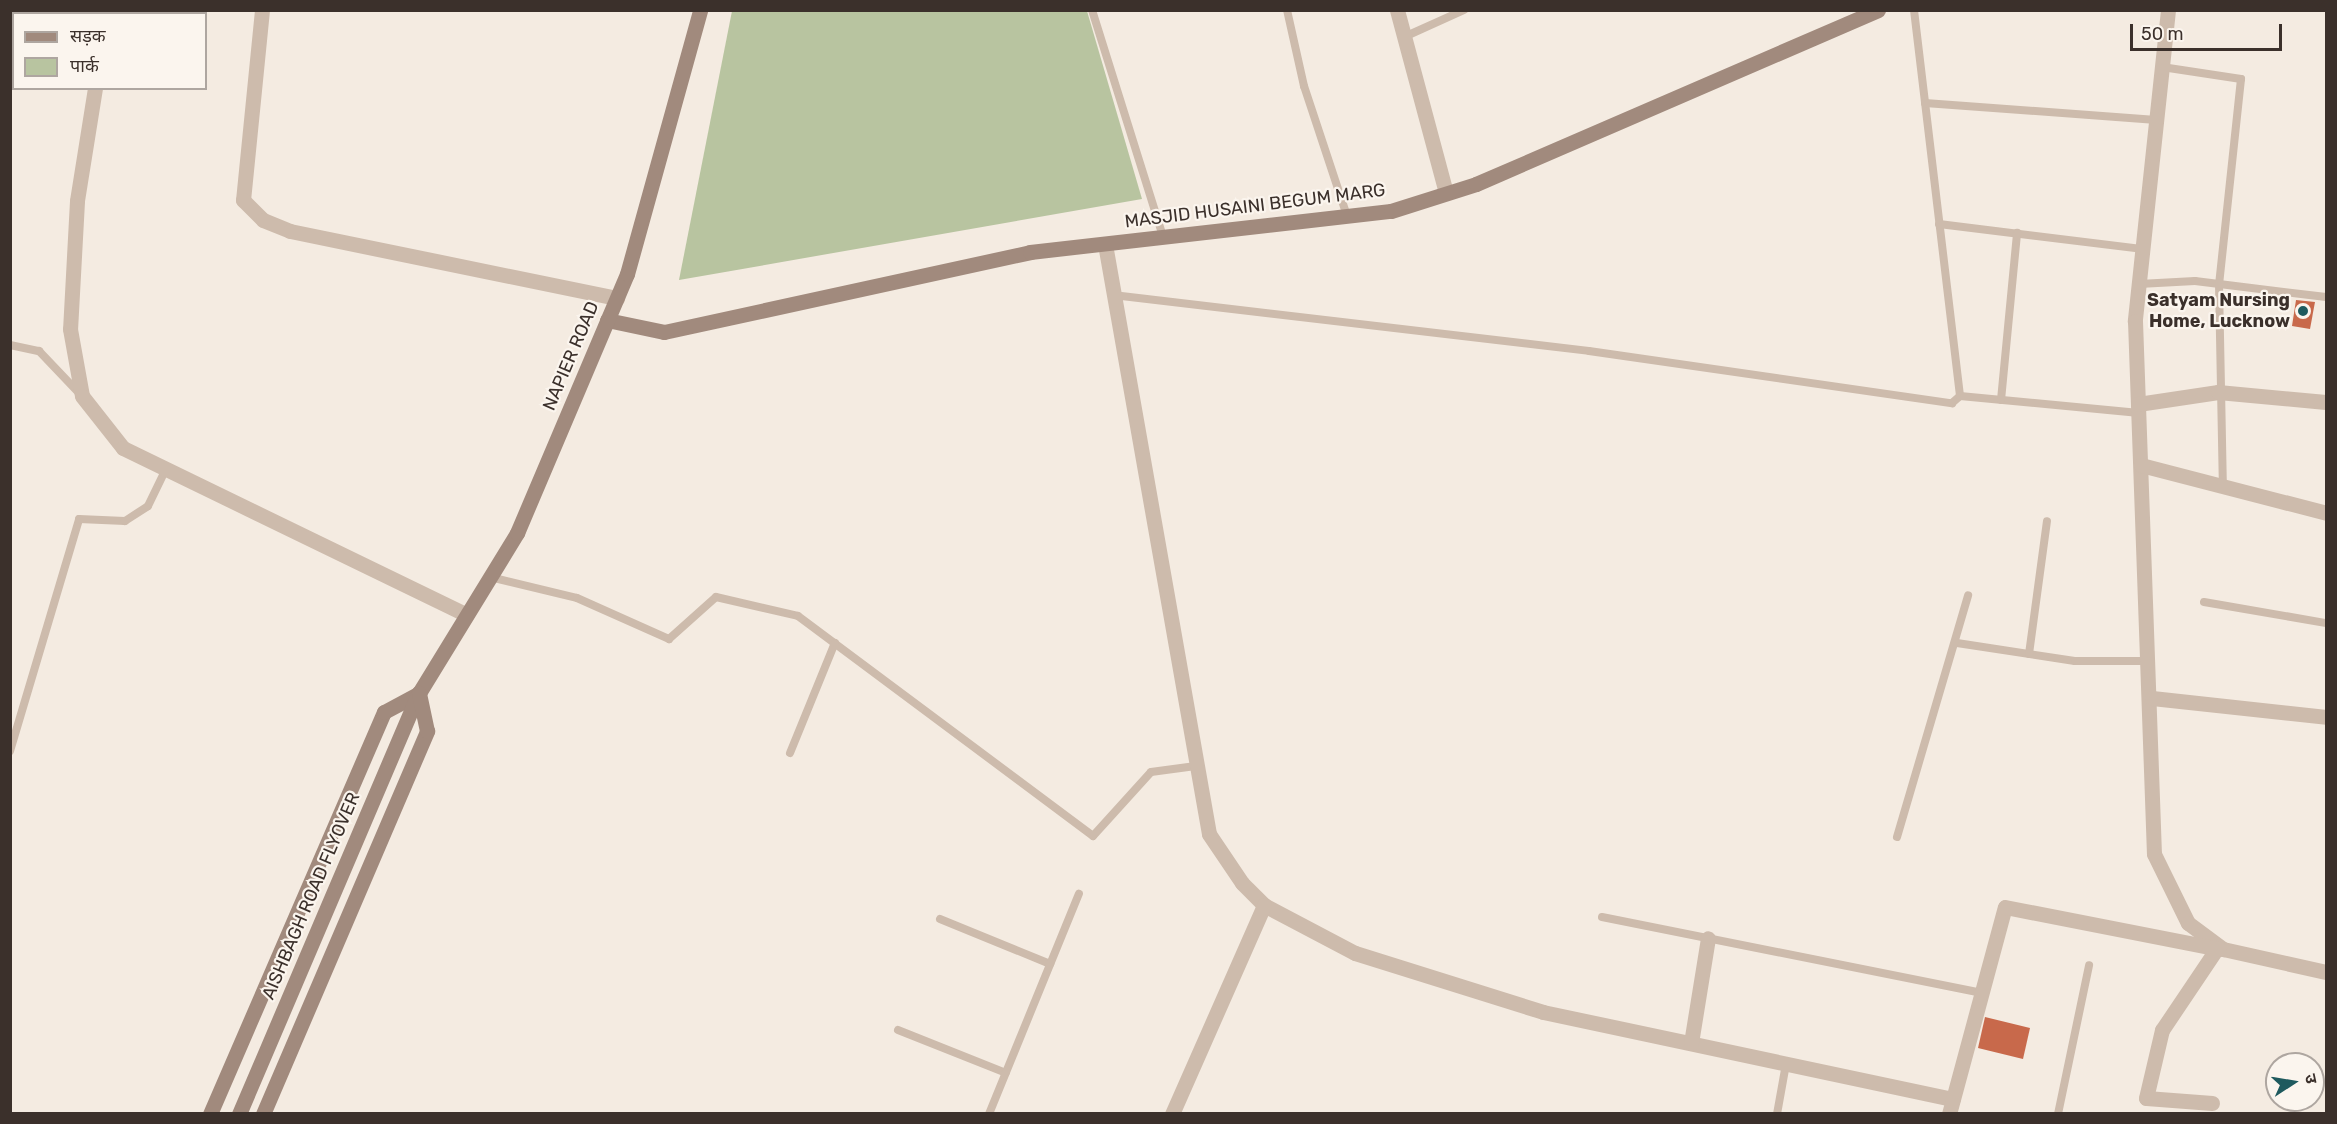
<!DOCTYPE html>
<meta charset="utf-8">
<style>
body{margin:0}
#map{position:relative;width:2337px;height:1124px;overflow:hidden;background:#f4ebe1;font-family:Rubik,"Noto Sans Devanagari",sans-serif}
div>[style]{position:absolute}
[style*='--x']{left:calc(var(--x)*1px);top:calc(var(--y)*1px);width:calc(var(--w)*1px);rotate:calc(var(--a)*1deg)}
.green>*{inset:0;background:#b8c4a0}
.building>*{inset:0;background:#c8694b}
.lane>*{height:8px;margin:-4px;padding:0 4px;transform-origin:4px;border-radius:4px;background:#cdbbac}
.street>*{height:15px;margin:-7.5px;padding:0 7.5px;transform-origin:7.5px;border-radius:7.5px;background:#cdbbac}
.secondary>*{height:15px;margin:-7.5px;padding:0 7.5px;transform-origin:7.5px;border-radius:7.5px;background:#a18a7d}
.dots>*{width:16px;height:16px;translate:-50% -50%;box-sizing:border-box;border:3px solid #fbf5ee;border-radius:50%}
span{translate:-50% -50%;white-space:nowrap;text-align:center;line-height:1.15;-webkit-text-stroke:4.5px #fbf5ee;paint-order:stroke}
.street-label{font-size:18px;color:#3b302b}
.poi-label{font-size:18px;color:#3b302b;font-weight:700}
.right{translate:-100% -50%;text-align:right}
.frame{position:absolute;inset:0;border:12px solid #3b302b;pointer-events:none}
.legend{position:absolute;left:12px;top:12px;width:195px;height:78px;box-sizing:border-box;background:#fbf5ee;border:2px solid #aea6a0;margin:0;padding:8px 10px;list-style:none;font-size:18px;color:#3b302b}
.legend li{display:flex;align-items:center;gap:12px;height:30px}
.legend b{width:30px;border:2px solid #aea6a0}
.north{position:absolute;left:2265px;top:1052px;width:60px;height:60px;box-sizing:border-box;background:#fbf5ee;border:2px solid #aea6a0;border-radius:50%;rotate:78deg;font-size:16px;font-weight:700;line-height:24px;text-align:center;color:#3b302b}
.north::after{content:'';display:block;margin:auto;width:21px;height:27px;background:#1f5a5e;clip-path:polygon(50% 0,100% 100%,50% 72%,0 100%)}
.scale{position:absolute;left:2130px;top:24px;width:152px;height:27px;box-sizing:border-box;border:3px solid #3b302b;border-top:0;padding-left:8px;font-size:18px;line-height:21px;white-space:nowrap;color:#3b302b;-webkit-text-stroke:4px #fbf5ee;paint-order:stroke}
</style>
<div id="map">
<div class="green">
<i style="clip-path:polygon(732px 11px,1087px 11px,1142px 199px,679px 280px)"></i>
</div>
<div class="building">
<i style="clip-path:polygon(2296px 300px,2315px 302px,2310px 329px,2292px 326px)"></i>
<i style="clip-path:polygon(1985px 1017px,2030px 1028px,2023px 1059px,1978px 1048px)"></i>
</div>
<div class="lane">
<i style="--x:1092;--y:10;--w:238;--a:72.6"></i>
<i style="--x:1287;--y:10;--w:78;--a:77.4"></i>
<i style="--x:1304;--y:86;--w:137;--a:71.7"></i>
<i style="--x:1914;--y:10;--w:389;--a:83.2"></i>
<i style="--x:1404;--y:37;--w:66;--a:-24.2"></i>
<i style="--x:2162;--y:67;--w:80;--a:8.6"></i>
<i style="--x:2241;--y:79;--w:206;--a:96.1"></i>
<i style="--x:2219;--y:284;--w:202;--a:88.9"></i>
<i style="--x:1925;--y:103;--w:232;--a:4.2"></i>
<i style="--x:1939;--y:224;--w:206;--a:7"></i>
<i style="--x:2139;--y:284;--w:56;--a:-3.1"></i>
<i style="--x:2195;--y:281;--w:132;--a:7"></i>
<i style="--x:1113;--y:295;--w:479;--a:6.7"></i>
<i style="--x:1589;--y:351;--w:367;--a:8.2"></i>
<i style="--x:1952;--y:403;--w:11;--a:-41"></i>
<i style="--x:1960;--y:396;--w:180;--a:5.4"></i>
<i style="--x:10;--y:345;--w:30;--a:12"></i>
<i style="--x:39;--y:351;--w:59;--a:46.4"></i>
<i style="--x:2001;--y:400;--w:168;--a:-84.5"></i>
<i style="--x:490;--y:577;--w:89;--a:13.6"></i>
<i style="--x:577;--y:598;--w:101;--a:24"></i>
<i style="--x:669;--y:639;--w:63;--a:-41.8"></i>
<i style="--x:716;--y:597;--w:84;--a:13"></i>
<i style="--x:798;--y:616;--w:368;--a:36.7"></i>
<i style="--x:1093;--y:836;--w:86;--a:-47.8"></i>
<i style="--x:1151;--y:772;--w:45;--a:-7.6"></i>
<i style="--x:2204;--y:602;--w:124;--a:9.8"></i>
<i style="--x:1957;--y:643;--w:119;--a:8.7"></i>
<i style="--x:2075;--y:661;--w:74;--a:0"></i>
<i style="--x:2029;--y:654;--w:134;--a:-82.3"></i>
<i style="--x:10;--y:751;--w:242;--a:-73.4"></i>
<i style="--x:79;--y:519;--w:46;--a:2.5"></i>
<i style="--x:125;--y:521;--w:27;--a:-33"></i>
<i style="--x:148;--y:506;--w:41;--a:-64.1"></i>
<i style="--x:790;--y:753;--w:119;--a:-67.8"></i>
<i style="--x:1897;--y:837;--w:252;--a:-73.6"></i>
<i style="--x:1602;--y:917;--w:389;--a:11.3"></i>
<i style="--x:940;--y:919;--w:119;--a:22.2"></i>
<i style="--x:898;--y:1030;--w:116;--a:21.7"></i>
<i style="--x:989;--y:1114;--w:238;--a:-67.8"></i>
<i style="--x:1777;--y:1114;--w:51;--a:-79.8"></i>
<i style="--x:2058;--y:1114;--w:152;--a:-78.2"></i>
</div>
<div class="street">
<i style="--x:262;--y:10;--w:191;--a:95.7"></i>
<i style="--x:243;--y:200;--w:28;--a:45"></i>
<i style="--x:263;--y:220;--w:29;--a:22"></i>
<i style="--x:290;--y:231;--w:334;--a:11.6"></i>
<i style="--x:1397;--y:10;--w:189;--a:75"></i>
<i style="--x:2168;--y:10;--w:313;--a:96.1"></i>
<i style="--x:2135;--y:321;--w:533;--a:87.96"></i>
<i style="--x:2154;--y:854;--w:77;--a:63.8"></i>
<i style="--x:2188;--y:923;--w:44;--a:36.6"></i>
<i style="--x:2223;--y:949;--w:106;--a:12.6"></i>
<i style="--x:107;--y:14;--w:4;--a:-90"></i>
<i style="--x:95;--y:88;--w:114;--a:99.1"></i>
<i style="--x:77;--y:201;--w:128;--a:93.1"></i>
<i style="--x:70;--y:329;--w:68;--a:79.8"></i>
<i style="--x:82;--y:396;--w:66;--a:51.7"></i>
<i style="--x:123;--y:448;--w:382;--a:25.9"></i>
<i style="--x:1105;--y:244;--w:599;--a:80"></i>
<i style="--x:1209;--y:834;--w:59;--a:56"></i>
<i style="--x:1242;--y:883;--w:31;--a:45"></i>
<i style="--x:1264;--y:905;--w:103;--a:27.8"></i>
<i style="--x:1355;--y:953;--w:197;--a:17.4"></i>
<i style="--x:1543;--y:1012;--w:419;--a:12"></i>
<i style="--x:2138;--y:404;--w:81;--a:-8.5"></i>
<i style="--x:2218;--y:392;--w:108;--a:5.3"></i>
<i style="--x:2141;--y:465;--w:191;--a:14.5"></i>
<i style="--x:2152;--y:698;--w:175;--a:6.2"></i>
<i style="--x:1691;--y:1043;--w:106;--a:-80.8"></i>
<i style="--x:2212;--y:1103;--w:66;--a:-175.7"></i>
<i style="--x:2146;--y:1098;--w:70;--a:-76.8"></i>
<i style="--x:2162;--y:1030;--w:99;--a:-56.1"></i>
<i style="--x:1172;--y:1114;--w:228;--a:-66.2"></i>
<i style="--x:1949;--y:1114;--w:214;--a:-74.9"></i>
<i style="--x:2005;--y:907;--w:218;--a:11.1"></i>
</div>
<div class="secondary">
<i style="--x:607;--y:320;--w:58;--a:11.9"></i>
<i style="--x:664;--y:332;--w:375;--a:-12.3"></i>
<i style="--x:1030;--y:252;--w:363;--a:-6.5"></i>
<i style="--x:1391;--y:211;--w:89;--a:-17.6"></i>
<i style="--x:1476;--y:184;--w:438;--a:-23.4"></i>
<i style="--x:210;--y:1114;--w:438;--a:-66.6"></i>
<i style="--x:384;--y:712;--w:40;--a:-28"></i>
<i style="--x:239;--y:1114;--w:458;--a:-66.9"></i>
<i style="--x:419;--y:693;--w:188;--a:-58.5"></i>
<i style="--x:517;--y:533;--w:281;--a:-67"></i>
<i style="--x:627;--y:274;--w:274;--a:-74.5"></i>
<i style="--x:263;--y:1114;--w:417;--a:-66.8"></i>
<i style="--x:427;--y:731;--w:39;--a:-102"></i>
</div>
<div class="dots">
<i style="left:2303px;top:311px;background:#1f5a5e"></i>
</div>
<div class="street-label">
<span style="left:1255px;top:206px;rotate:-7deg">MASJID HUSAINI BEGUM MARG</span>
<span style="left:571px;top:356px;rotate:-67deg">NAPIER ROAD</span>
<span style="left:311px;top:896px;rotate:-67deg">AISHBAGH ROAD FLYOVER</span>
</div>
<div class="poi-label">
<span class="right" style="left:2290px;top:311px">Satyam Nursing<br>Home, Lucknow</span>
</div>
<div class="frame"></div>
<ul class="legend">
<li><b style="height:8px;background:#a18a7d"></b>सड़क</li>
<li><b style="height:16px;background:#b8c4a0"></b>पार्क</li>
</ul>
<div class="north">उ</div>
<div class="scale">50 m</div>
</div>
